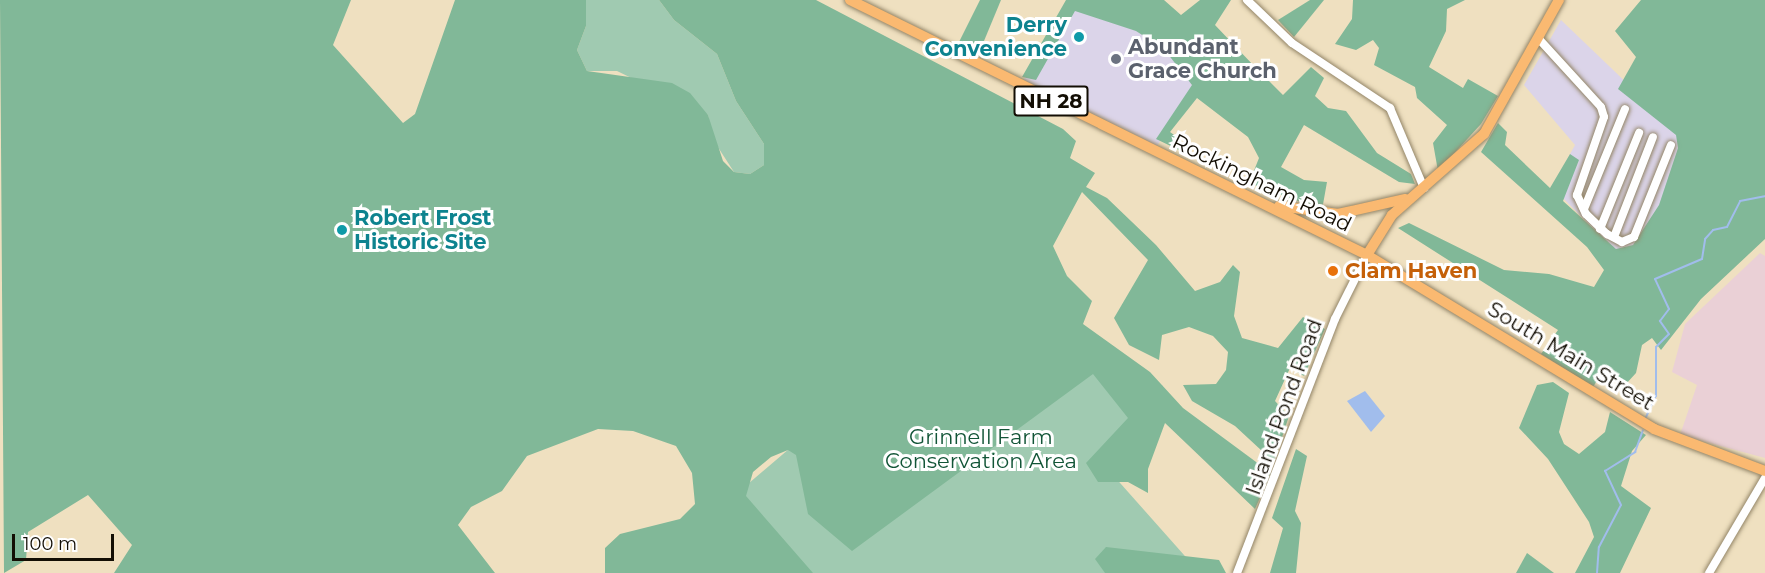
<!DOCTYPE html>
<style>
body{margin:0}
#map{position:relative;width:1765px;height:573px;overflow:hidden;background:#efe0c0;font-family:Montserrat,sans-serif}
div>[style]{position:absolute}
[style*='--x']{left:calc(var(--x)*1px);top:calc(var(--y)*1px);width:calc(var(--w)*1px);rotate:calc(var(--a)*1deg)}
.commercial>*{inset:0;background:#dbd4e9}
.education>*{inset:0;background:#ead0d6}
.green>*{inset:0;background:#a0cab1}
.forest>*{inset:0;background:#81b898}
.water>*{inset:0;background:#a1bdec}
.stream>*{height:2px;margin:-1px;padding:0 1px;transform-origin:1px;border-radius:1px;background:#a1bdec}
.roads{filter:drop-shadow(0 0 2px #938567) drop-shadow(0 0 2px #938567)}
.minor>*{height:8px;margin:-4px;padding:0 4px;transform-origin:4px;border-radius:4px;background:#fff}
.major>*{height:10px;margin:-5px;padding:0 5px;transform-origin:5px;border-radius:5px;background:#fab971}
.dots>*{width:16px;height:16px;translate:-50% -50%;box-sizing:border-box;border:3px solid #fff;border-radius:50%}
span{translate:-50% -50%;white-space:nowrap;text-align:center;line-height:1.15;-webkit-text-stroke:6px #fff;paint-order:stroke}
.shield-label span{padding:2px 4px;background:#fff;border:2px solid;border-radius:4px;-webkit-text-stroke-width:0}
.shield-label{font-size:20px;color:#130e04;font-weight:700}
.culture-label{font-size:21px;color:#0d838f;font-weight:700}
.right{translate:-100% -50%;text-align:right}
.left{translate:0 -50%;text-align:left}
.worship-label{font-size:21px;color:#5b616d;font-weight:700}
.street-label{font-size:21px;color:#130e04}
.food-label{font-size:21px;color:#c56008;font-weight:700}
.park-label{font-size:21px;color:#125537}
.scale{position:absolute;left:12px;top:534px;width:102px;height:27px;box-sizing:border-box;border:3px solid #130e04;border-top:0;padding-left:8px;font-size:18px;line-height:21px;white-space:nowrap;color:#130e04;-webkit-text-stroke:4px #fff;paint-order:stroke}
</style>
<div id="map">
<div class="commercial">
<i style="clip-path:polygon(1071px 0,1215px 58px,1157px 146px,1023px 81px)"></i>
<i style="clip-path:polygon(1561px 20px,1728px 180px,1641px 277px,1552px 187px,1575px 145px,1524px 85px)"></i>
</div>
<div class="education">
<i style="clip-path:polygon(1760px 253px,1765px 256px,1765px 458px,1680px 435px,1697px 385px,1672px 372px,1685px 324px)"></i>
</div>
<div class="green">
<i style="clip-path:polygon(586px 0,659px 0,674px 20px,717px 54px,736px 101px,764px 144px,764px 165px,750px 174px,734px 172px,712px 138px,708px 115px,617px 71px,587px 71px,577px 50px,586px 26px)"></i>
<i style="clip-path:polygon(1007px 263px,1100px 361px,1163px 386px,1105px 466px,1200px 573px,808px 573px,735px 495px)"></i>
</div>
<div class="forest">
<i style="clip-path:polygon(0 0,351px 0,333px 45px,403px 123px,415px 114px,455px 0,586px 0,586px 26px,577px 50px,587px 71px,672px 83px,690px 93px,708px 115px,723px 161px,734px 172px,750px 174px,764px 165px,764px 144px,736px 101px,717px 54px,674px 20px,659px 0,816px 0,1063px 129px,1076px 141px,1070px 158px,1095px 173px,1086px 187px,1107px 198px,1156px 245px,1195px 291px,1220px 282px,1233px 265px,1240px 272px,1234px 316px,1242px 338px,1278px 348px,1303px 317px,1325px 329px,1304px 376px,1290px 368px,1275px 401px,1289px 416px,1274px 462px,1235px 426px,1192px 401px,1183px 385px,1216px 384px,1226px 370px,1228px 352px,1213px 336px,1189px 327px,1162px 335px,1159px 360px,1129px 345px,1114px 318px,1148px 260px,1082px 192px,1053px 246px,1067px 276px,1092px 301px,1083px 324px,1150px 372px,1183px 408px,1271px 473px,1255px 509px,1165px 423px,1148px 469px,1148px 493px,1128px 482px,1098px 482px,1086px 463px,1128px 418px,1093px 374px,852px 551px,808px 514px,796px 455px,788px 450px,771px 457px,753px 472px,746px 496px,813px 573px,605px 573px,605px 548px,620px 534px,680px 519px,695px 504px,692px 473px,676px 446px,633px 431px,598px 429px,527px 456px,502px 491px,471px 507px,458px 525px,495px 573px,114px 573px,132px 545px,88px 495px,28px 532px,26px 560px,4px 573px)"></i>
<i style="clip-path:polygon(980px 0,1001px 0,979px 53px,958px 44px)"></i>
<i style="clip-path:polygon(1066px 0,1164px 0,1181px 15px,1200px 0,1231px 0,1215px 25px,1255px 67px,1283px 95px,1311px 67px,1324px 78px,1315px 96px,1328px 108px,1346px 111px,1377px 153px,1411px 174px,1415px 184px,1399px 182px,1304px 125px,1281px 167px,1304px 180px,1327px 182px,1322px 210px,1249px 183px,1259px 158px,1248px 137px,1197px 98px,1170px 132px,1181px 140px,1179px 150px,1156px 139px,1192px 85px,1164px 49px,1136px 31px,1075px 11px,1036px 80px,1022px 77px)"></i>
<i style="clip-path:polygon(1310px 0,1324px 0,1294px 37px,1278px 20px)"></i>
<i style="clip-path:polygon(1353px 0,1465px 0,1447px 9px,1446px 31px,1429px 67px,1463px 88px,1468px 79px,1498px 96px,1481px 124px,1438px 171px,1433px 143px,1447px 125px,1417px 98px,1415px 87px,1374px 65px,1379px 48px,1373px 40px,1356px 50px,1335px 44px,1352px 19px)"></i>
<i style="clip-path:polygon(1641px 0,1765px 0,1765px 239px,1701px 299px,1661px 350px,1652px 338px,1642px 345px,1636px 373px,1625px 385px,1604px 370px,1593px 387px,1541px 354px,1558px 330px,1398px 228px,1409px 223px,1504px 270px,1549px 274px,1594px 287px,1604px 270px,1587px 247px,1481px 152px,1498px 123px,1507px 132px,1505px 145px,1550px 188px,1570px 154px,1579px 160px,1563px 201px,1616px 249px,1633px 245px,1659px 205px,1678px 148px,1676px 135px,1618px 89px,1636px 57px,1615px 31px)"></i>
<i style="clip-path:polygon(1553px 382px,1569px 393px,1559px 432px,1564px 444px,1579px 454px,1605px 432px,1610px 412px,1646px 435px,1632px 451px,1621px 486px,1651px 508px,1620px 573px,1575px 573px,1594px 537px,1589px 522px,1548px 459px,1519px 428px,1537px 385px)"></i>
<i style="clip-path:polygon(1296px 449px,1307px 456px,1295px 511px,1301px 523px,1296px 573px,1270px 573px,1283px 528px,1272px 518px)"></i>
<i style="clip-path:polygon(1106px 547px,1219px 560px,1226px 573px,1105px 573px,1095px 559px)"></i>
<i style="clip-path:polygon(1527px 553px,1554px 573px,1516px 573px)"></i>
</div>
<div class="water">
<i style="clip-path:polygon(1365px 391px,1385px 416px,1371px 432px,1347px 401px)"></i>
</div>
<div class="stream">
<i style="--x:1646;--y:417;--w:23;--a:-65"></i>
<i style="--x:1656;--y:396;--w:49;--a:-90"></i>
<i style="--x:1656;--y:347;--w:18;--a:-45"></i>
<i style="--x:1669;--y:334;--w:16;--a:-125"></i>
<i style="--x:1660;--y:321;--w:15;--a:-53"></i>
<i style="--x:1669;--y:309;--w:33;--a:-115"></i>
<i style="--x:1655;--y:279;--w:51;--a:-23.1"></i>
<i style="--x:1702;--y:259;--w:20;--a:-81"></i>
<i style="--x:1705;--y:239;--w:12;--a:-48"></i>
<i style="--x:1713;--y:230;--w:14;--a:-12"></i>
<i style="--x:1727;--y:227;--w:29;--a:-63"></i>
<i style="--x:1740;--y:201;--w:25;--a:-11"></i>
<i style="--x:1597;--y:573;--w:26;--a:-86"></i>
<i style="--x:1599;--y:547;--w:47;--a:-62.4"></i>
<i style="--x:1621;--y:505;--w:38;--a:-115"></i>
<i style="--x:1605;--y:471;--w:36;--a:-32"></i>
<i style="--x:1635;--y:452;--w:23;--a:-70"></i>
</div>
<div class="roads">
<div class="minor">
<i style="--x:1247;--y:0;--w:62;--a:43.7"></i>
<i style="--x:1292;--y:43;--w:118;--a:33.6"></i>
<i style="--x:1390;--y:108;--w:87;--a:67"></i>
<i style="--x:1538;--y:38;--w:93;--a:47.6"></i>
<i style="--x:1601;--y:107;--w:10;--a:73"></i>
<i style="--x:1604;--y:117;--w:83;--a:109.1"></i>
<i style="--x:1577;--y:195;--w:21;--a:65"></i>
<i style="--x:1586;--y:214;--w:29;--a:44"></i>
<i style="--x:1607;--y:234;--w:17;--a:28"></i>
<i style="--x:1622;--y:242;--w:13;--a:-23"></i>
<i style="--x:1634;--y:237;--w:99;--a:-68.1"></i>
<i style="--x:1584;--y:209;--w:108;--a:-67.7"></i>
<i style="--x:1600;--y:229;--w:104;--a:-67.9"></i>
<i style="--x:1614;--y:237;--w:107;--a:-68.7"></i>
<i style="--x:1237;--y:573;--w:272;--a:-68.9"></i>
<i style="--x:1335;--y:319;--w:72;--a:-63.4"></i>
<i style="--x:1709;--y:573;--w:110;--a:-59.5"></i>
</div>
<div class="major">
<i style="--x:850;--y:0;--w:576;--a:26.25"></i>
<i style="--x:1367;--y:255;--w:336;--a:31.2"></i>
<i style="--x:1654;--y:429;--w:119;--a:20.7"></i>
<i style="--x:1279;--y:206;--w:60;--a:7.7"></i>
<i style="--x:1338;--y:214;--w:69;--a:-12.6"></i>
<i style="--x:1367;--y:255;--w:47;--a:-58"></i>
<i style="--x:1392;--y:215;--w:123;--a:-41.4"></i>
<i style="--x:1484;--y:134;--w:154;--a:-60.8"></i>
</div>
</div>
<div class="dots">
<i style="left:1079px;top:37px;background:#0f9aa8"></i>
<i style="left:1116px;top:59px;background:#6b7280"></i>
<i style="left:342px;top:230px;background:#0f9aa8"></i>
<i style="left:1333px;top:271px;background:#e8710a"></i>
</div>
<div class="shield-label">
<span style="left:1051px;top:101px">NH 28</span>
</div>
<div class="culture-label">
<span class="right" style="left:1067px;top:37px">Derry<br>Convenience</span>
<span class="left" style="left:354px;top:230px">Robert Frost<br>Historic Site</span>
</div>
<div class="worship-label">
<span class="left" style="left:1128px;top:59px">Abundant<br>Grace Church</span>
</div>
<div class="street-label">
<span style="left:1262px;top:183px;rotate:26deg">Rockingham Road</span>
<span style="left:1571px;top:356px;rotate:31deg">South Main Street</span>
<span style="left:1284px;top:407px;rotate:-70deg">Island Pond Road</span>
</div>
<div class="food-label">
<span class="left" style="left:1345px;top:271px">Clam Haven</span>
</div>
<div class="park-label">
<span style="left:981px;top:449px">Grinnell Farm<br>Conservation Area</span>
</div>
<div class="scale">100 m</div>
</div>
